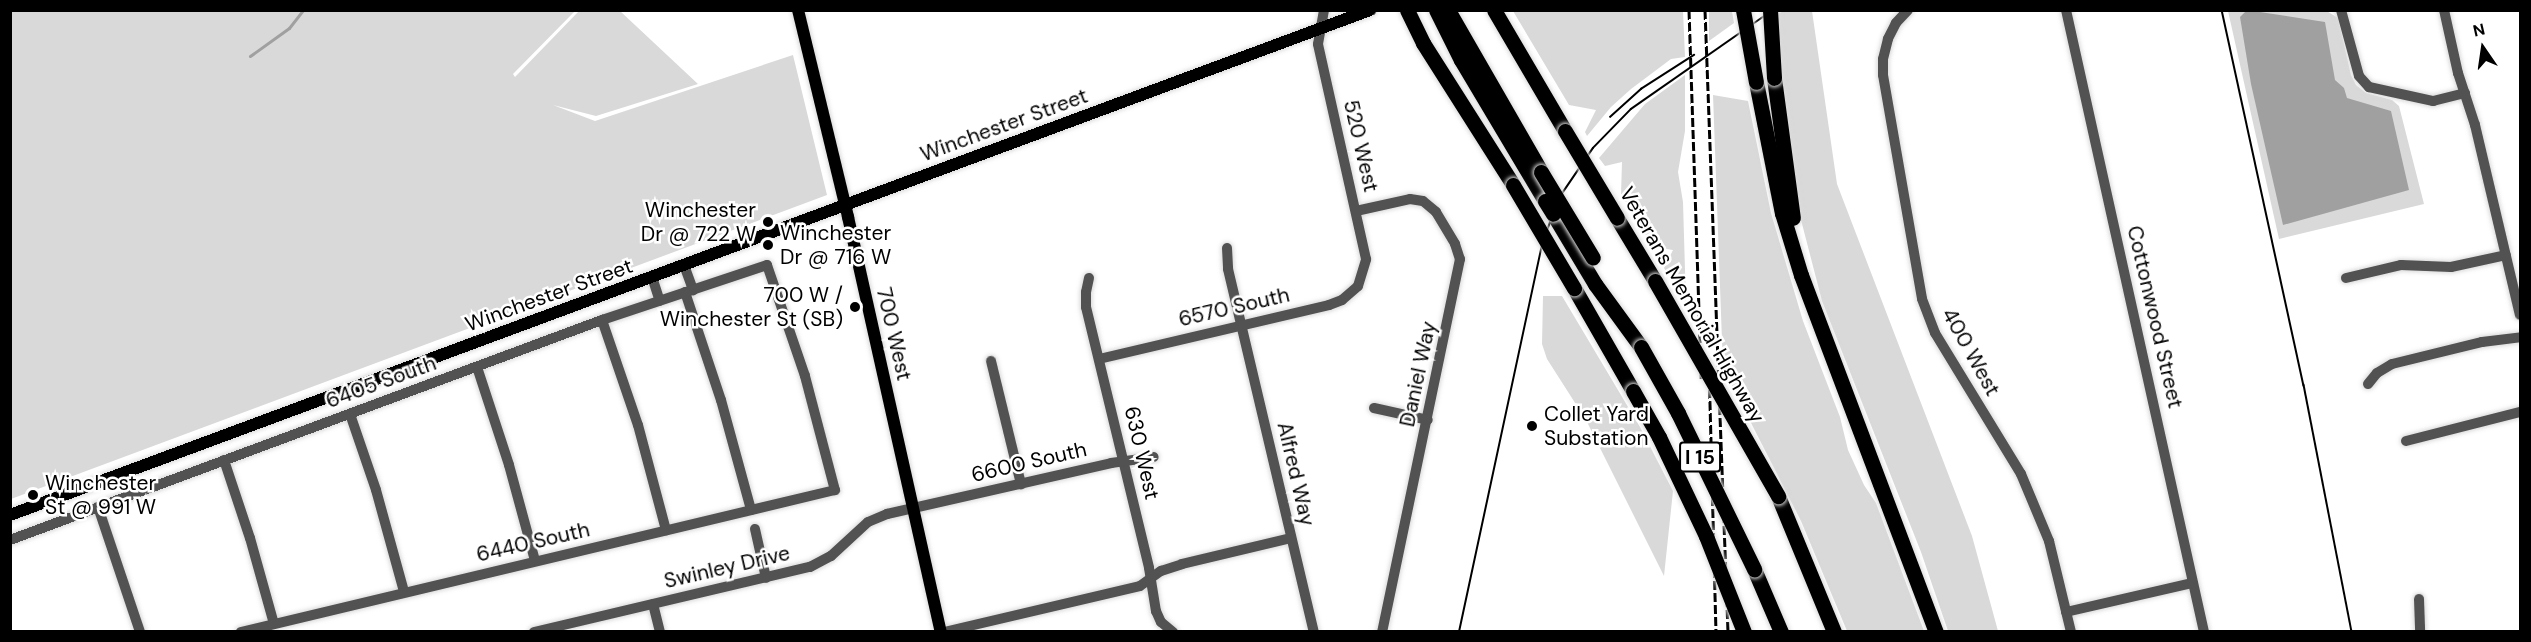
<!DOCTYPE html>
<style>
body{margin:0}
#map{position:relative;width:2531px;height:642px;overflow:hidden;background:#fff;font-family:"DM Sans",sans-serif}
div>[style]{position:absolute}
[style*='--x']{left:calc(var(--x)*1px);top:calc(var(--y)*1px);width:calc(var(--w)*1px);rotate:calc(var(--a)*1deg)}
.green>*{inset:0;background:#d9d9d9}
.water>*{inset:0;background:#a0a0a0}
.stream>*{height:3px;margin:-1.5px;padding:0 1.5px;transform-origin:1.5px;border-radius:1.5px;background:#a0a0a0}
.roads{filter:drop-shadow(0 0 2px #dbdbdb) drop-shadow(0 0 2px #dbdbdb)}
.minor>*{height:10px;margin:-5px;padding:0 5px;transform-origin:5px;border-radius:5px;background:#525252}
.major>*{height:12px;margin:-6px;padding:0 6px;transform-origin:6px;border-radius:6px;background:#000}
.highway>*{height:15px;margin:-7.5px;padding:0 7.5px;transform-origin:7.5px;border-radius:7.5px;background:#000}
.tram>*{height:1.5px;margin:-0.75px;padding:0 0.75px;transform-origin:0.75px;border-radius:0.75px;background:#000}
.rail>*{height:3px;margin-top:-1.5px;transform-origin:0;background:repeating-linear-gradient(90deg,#000 0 9px,transparent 0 12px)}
.bridges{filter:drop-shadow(0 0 2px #dbdbdb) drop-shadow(0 0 2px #dbdbdb)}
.highway-bridge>*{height:15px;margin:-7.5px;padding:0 7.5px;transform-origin:7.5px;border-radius:7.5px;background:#000}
.dots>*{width:16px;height:16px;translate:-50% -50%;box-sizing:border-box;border:3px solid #fff;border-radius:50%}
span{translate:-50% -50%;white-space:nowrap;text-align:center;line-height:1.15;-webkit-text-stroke:5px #fff;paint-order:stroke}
.shield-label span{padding:2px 4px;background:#fff;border:2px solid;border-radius:4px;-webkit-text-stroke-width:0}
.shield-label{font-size:20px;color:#000;font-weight:700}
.street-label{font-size:21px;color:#000}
.poi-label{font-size:21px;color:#000}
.right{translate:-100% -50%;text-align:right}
.left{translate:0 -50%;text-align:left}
.frame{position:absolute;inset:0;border:12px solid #000;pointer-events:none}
.north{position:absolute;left:2453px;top:18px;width:60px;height:60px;-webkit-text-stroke:4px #fff;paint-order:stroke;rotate:347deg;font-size:16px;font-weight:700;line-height:24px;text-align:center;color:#000}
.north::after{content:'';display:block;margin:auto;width:21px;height:27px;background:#000;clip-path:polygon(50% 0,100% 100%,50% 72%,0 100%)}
</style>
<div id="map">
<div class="green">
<i style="clip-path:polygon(2325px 10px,2338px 18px,2351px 75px,2356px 85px,2366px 93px,2392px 100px,2399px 106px,2424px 204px,2279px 239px,2228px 11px)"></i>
<i style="clip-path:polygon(11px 11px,575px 11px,513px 74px,515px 77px,579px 11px,620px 11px,698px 84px,596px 116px,553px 105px,595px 121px,793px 55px,827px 195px,11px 499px)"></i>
<i style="clip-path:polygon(1513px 11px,1683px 11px,1685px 57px,1671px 59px,1631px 89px,1611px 107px,1587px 136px,1585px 132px,1596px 110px,1569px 105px)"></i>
<i style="clip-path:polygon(1709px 11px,1732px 11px,1734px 23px,1709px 41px)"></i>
<i style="clip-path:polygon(1783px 11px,1812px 11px,1837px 184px,1972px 536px,1998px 631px,1948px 631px,1921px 552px,1822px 301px,1800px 216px,1784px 102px,1778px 14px)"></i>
<i style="clip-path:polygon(1685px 75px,1685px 131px,1678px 172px,1683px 202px,1686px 304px,1664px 268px,1673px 250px,1653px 247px,1621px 194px,1622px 162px,1605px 166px,1599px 158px,1645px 104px)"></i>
<i style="clip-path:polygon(1713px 95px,1748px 101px,1771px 213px,1803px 321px,1840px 417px,1848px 450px,1864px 485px,1876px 503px,1924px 631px,1847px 631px,1801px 521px,1723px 368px)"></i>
<i style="clip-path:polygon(1543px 296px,1562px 296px,1640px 427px,1673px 491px,1664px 576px,1586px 420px,1547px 359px,1542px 344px)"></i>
</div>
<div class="water">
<i style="clip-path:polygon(2247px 10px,2325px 22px,2335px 80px,2344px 88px,2347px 98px,2391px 111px,2409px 190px,2283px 225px,2251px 84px,2240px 17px)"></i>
</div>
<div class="stream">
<i style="--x:250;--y:56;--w:48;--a:-35.7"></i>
<i style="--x:289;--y:28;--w:23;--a:-52"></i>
</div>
<div class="roads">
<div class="minor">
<i style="--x:1908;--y:10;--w:18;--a:133"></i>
<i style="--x:1896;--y:23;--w:18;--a:117"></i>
<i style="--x:1888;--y:39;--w:21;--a:104"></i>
<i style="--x:1883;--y:59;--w:16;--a:90"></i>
<i style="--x:1883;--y:75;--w:227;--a:80.1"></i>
<i style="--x:1922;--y:299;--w:36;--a:69"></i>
<i style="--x:1935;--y:333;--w:165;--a:58.6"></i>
<i style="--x:2021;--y:474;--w:73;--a:67.3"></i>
<i style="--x:2049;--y:541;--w:94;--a:76.4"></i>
<i style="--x:2066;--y:10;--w:637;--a:77.49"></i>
<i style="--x:2341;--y:10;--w:68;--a:74.7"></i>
<i style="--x:2359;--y:76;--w:15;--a:48"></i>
<i style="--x:2369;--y:87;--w:66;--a:12.3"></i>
<i style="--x:2433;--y:101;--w:33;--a:-14"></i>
<i style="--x:2444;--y:10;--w:65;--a:77.5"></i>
<i style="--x:2458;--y:73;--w:55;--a:71.9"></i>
<i style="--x:2475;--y:125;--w:195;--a:76.7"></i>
<i style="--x:1356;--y:211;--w:55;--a:-12.5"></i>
<i style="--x:1410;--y:199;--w:13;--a:9"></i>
<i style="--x:1423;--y:201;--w:17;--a:40"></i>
<i style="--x:1436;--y:212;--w:37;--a:59"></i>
<i style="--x:1455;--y:244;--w:16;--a:72"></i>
<i style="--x:1460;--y:259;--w:381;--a:101.8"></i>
<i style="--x:1227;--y:248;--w:21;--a:87"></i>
<i style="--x:1228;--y:269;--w:373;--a:76.7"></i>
<i style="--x:684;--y:265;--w:27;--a:70"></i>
<i style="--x:652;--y:277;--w:25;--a:72"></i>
<i style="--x:1089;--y:278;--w:14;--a:102"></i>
<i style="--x:1086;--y:292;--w:15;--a:90"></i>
<i style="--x:1086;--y:307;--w:268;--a:76.4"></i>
<i style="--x:1149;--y:568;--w:44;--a:80.8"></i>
<i style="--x:1156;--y:611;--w:12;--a:66"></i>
<i style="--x:1161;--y:622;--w:16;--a:40"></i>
<i style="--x:2346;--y:278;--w:57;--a:-13.3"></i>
<i style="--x:2401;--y:265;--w:50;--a:2.3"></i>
<i style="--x:2451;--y:267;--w:56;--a:-12.3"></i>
<i style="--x:685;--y:292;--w:114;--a:71.6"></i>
<i style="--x:721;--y:400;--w:114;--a:74.7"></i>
<i style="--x:602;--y:320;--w:111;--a:71.1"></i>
<i style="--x:638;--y:425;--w:109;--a:75.1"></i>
<i style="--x:1099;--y:359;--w:236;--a:-13.2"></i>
<i style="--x:1329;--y:305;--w:14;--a:-21"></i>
<i style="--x:1342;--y:300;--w:21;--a:-41"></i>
<i style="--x:1358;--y:286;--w:28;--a:-73"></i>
<i style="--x:1366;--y:259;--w:220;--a:-102.6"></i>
<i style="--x:1318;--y:44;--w:35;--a:-80"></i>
<i style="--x:991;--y:361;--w:127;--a:76.3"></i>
<i style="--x:477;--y:367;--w:103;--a:71.9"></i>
<i style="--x:509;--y:465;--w:99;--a:74.8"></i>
<i style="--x:2368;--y:384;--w:14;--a:-51"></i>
<i style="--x:2377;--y:373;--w:17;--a:-31"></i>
<i style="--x:2392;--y:364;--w:93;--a:-13.7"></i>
<i style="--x:2482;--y:342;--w:38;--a:-7"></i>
<i style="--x:1374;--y:408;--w:55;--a:12.5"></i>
<i style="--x:350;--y:414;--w:80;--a:71.1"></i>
<i style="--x:376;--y:490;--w:106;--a:74.6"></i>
<i style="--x:2406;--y:441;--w:118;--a:-14.3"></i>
<i style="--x:224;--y:460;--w:82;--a:71.6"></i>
<i style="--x:250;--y:538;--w:89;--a:74.4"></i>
<i style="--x:98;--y:507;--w:132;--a:71.4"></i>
<i style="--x:755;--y:529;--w:50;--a:77.3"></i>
<i style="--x:10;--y:540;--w:632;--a:-20.39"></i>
<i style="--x:602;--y:320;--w:174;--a:-18.4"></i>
<i style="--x:767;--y:265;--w:117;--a:71.1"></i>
<i style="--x:805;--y:376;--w:118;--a:75.3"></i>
<i style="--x:835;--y:490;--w:611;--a:166.56"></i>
<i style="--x:2419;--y:599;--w:33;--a:88"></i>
<i style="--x:653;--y:604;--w:29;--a:76"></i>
<i style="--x:2066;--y:612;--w:130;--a:-12.9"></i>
<i style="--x:534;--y:632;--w:284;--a:-13.3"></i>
<i style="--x:810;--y:567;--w:24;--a:-28"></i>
<i style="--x:831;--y:556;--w:50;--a:-42.6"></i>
<i style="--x:868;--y:522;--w:21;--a:-23"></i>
<i style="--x:887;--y:514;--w:230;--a:-12.8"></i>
<i style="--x:1111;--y:463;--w:43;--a:-7.9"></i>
<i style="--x:944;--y:632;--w:201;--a:-13.2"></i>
<i style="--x:1140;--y:586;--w:26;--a:-36"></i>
<i style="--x:1161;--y:571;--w:22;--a:-18"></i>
<i style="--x:1182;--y:564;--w:112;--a:-13.4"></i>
</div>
<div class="major">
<i style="--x:798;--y:10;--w:213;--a:76.4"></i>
<i style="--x:848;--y:217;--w:425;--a:77.4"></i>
<i style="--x:10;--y:515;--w:1451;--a:-20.37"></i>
</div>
<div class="highway">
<i style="--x:1407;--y:10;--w:37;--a:64"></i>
<i style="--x:1423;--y:43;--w:168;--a:57.6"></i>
<i style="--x:1436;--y:10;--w:56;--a:63.4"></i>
<i style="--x:1461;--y:60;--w:164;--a:59.2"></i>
<i style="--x:1448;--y:10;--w:187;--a:60.1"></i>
<i style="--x:1494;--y:10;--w:140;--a:59.6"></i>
<i style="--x:1774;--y:78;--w:141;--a:82.3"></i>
<i style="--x:1756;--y:82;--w:134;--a:78.8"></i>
<i style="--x:1782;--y:213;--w:65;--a:73"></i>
<i style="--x:1801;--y:275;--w:382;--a:69.3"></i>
<i style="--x:1553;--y:214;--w:82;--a:59"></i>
<i style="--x:1595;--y:284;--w:78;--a:53.9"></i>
<i style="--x:1617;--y:218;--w:74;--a:58.9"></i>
<i style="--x:1574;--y:288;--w:119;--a:60.2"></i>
<i style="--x:1778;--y:496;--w:147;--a:67.6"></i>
<i style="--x:1754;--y:569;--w:69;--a:66.8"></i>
</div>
</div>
<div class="tram">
<i style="--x:2222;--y:10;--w:384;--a:77.7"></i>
<i style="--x:2304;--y:385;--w:252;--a:79"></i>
<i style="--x:1610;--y:117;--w:42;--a:-42.1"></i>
<i style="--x:1641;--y:89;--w:63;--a:-32.7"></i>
<i style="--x:1459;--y:632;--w:397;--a:-77.9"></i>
<i style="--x:1542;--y:244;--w:49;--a:-69.7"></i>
<i style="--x:1559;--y:198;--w:60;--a:-55.8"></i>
<i style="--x:1593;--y:148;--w:54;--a:-45.7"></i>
<i style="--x:1631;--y:109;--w:173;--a:-34.9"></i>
</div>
<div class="rail">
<i style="--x:1689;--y:10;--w:370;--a:88.1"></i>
<i style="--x:1705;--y:10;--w:622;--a:87.88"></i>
<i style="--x:1709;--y:365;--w:267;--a:88.5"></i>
</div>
<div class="bridges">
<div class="highway-bridge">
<i style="--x:1743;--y:10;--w:73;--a:79.8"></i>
<i style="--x:1770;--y:10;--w:68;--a:86.6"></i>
<i style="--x:1565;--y:131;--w:101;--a:59.1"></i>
<i style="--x:1541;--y:172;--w:100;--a:58.8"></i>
<i style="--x:1513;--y:185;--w:120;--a:59.4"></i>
<i style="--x:1545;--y:201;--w:15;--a:58"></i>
<i style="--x:1655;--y:281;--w:248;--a:60.2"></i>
<i style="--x:1641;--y:347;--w:76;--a:60.7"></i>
<i style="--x:1678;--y:413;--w:174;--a:64"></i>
<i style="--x:1633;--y:391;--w:53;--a:60.5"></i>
<i style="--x:1659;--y:437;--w:110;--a:64.6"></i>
<i style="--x:1706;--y:536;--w:103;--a:68.4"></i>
</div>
</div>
<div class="dots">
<i style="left:768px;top:222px;background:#000"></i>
<i style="left:768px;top:245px;background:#000"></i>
<i style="left:855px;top:307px;background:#000"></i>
<i style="left:1532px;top:426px;background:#000"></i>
<i style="left:33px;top:495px;background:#000"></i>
</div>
<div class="shield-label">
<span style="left:1700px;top:457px">I 15</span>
</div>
<div class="street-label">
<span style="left:1004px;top:125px;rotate:-20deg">Winchester Street</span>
<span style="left:1361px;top:146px;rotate:77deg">520 West</span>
<span style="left:549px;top:295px;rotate:-20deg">Winchester Street</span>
<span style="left:1692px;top:305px;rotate:60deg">Veterans Memorial Highway</span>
<span style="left:1234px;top:307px;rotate:-13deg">6570 South</span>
<span style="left:2155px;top:317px;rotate:77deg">Cottonwood Street</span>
<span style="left:894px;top:334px;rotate:77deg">700 West</span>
<span style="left:1971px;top:352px;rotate:61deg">400 West</span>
<span style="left:1418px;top:374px;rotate:-78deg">Daniel Way</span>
<span style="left:381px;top:382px;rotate:-20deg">6405 South</span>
<span style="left:1142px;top:453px;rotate:77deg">630 West</span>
<span style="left:1029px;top:462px;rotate:-13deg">6600 South</span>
<span style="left:1296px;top:474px;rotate:77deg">Alfred Way</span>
<span style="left:533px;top:542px;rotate:-13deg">6440 South</span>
<span style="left:727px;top:567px;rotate:-13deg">Swinley Drive</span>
</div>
<div class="poi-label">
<span class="right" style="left:756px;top:222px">Winchester<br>Dr @ 722 W</span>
<span class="left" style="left:780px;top:245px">Winchester<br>Dr @ 716 W</span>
<span class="right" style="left:843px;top:307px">700 W /<br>Winchester St (SB)</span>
<span class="left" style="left:1544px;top:426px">Collet Yard<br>Substation</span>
<span class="left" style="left:45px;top:495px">Winchester<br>St @ 991 W</span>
</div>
<div class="frame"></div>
<div class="north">N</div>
</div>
